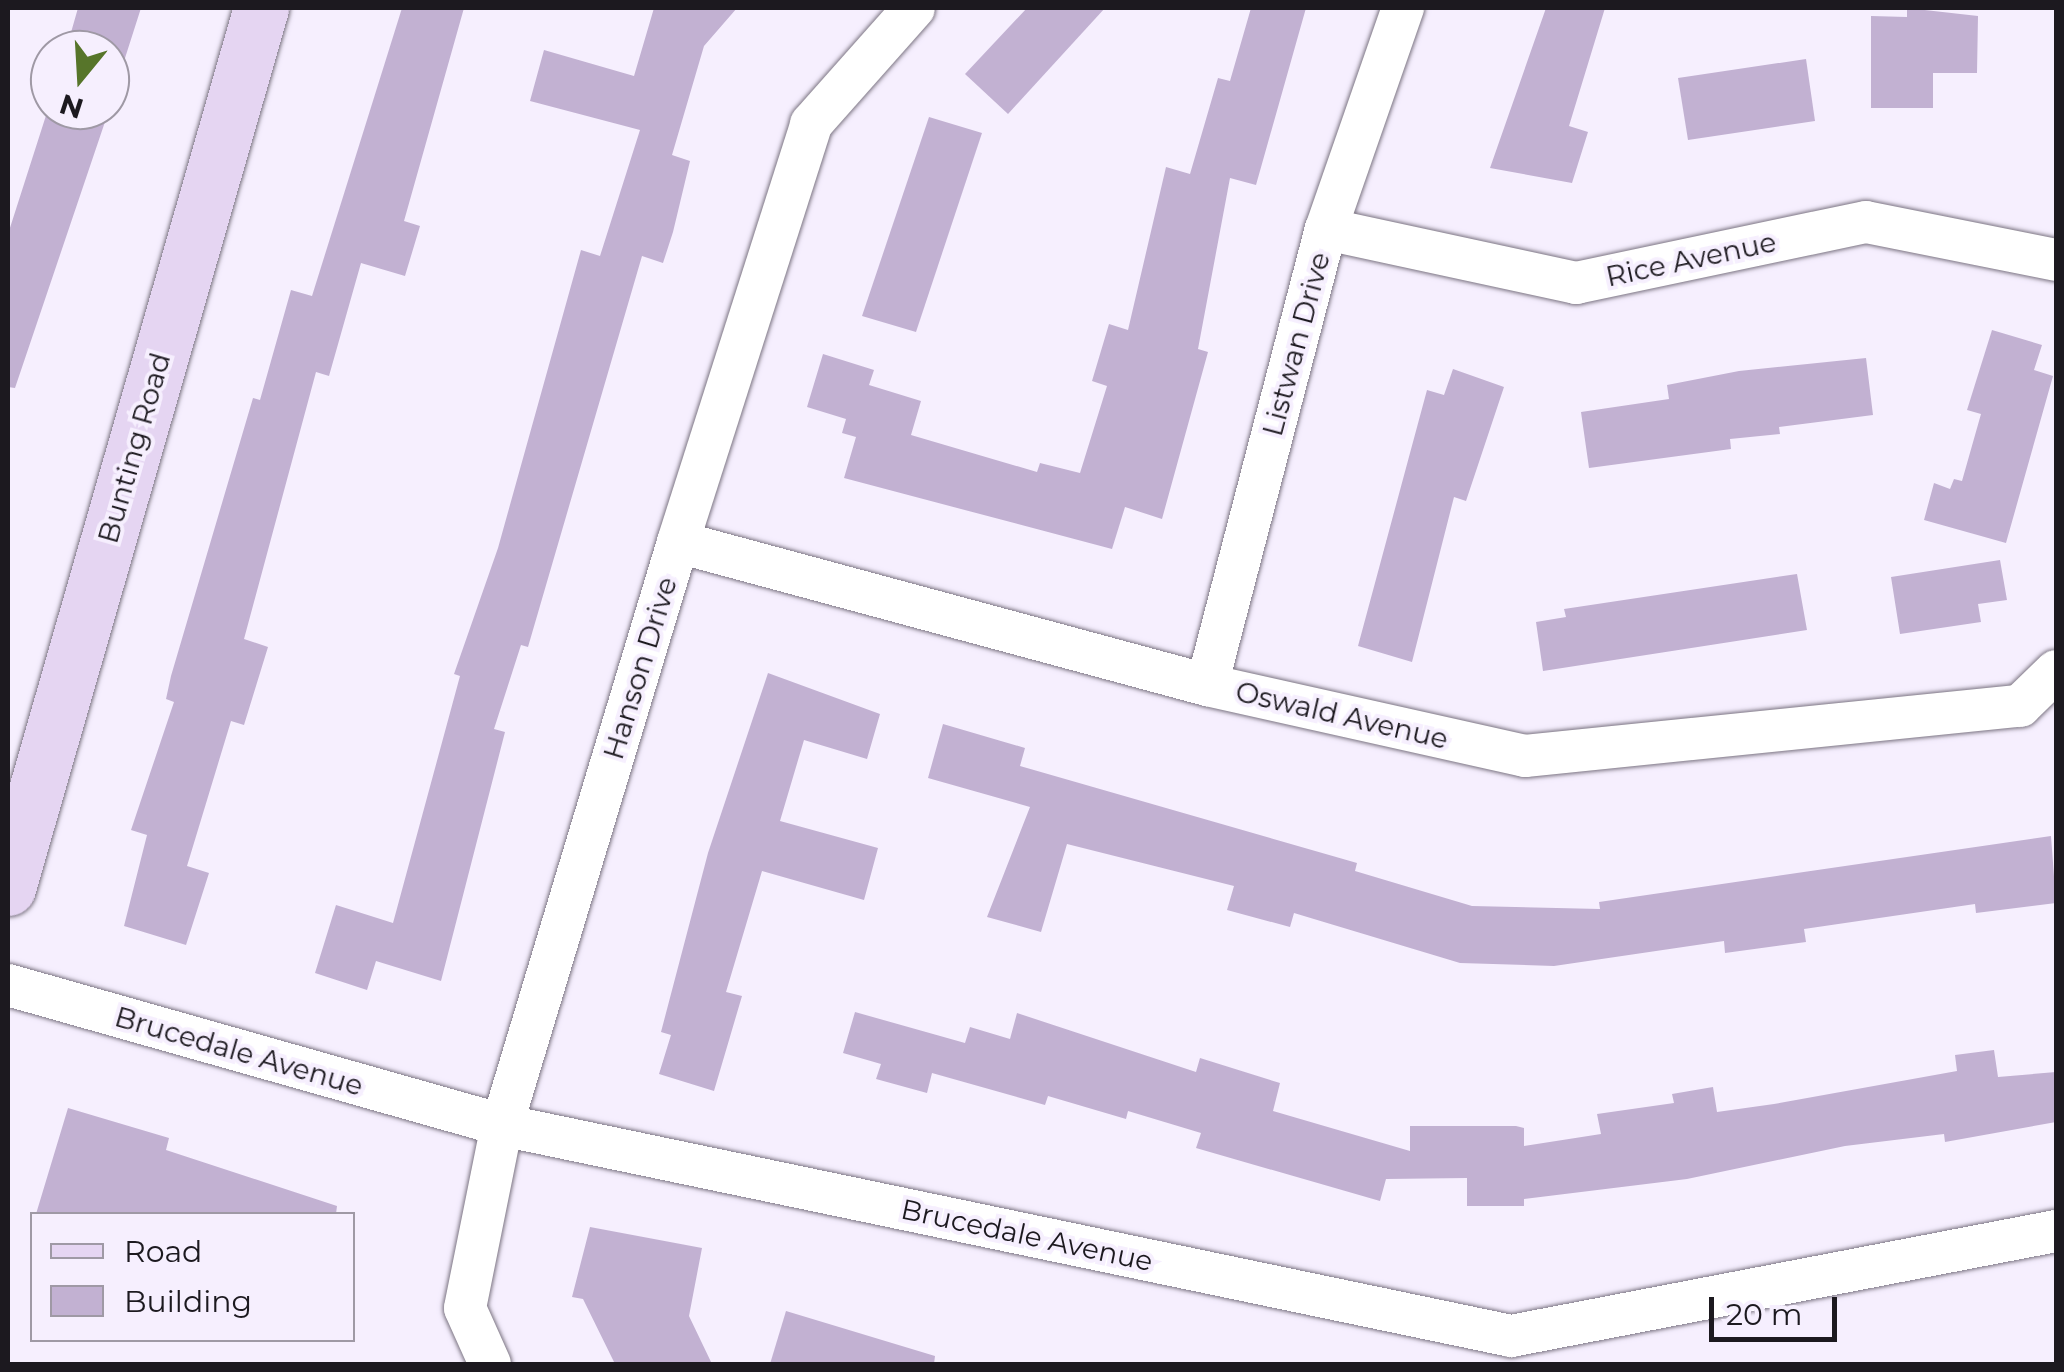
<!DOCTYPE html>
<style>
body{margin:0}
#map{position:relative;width:2064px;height:1372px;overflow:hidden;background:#f6effe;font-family:Montserrat,sans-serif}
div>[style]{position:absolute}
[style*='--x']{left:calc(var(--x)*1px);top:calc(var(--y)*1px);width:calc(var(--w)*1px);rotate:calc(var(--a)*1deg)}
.building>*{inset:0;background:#c2b1d2}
.roads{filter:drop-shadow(0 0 2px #7c7583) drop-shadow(0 0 2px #7c7583)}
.minor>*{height:42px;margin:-21px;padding:0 21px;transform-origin:21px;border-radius:21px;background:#fff}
.secondary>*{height:55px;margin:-27.5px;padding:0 27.5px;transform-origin:27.5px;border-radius:27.5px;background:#e5d5f2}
span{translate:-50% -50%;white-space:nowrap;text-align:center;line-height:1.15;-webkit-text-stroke:8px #f6effe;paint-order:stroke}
.street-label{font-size:28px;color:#1c191f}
.frame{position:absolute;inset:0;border:10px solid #1c191f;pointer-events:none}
.legend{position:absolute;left:30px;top:1212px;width:325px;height:130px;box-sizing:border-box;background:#f6effe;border:2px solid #9f99a5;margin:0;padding:12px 18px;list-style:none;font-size:30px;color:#1c191f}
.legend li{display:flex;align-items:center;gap:20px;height:50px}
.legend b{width:50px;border:2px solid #9f99a5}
.north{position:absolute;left:30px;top:30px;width:100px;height:100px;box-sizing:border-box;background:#f6effe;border:2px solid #9f99a5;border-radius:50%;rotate:198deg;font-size:28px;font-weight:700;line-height:40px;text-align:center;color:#1c191f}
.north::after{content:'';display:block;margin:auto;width:35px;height:45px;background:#57752a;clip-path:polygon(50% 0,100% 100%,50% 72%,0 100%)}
.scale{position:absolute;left:1709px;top:1297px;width:128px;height:45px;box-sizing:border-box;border:5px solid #1c191f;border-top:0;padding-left:12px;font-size:30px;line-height:35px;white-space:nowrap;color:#1c191f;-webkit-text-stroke:8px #f6effe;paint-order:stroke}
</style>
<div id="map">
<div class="building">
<i style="clip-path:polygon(78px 8px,141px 8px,110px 105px,110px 50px,66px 50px)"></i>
<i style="clip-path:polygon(402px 8px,464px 8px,404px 221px,420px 226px,405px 276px,361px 263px,329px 376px,316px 372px,244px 639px,268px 647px,244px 725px,231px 721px,187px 866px,209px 873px,186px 945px,124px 926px,147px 835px,131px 830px,174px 702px,166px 699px,171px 676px,253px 398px,260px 400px,291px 290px,312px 296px)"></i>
<i style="clip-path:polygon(654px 8px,737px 8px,704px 46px,672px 155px,690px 161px,673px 232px,663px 263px,642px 256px,528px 647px,521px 645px,494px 729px,505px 732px,441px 981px,376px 961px,367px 990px,315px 973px,336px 905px,393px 923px,460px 676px,454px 674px,498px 548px,581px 250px,600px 256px,640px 130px,530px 101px,544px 50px,634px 76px)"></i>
<i style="clip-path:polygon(1027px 8px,1105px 8px,1008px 114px,965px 74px)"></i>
<i style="clip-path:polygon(1251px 8px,1306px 8px,1256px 185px,1230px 178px,1198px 349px,1208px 352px,1162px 519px,1125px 507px,1112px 549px,844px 478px,856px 437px,842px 433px,846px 419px,807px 407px,823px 354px,874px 370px,869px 385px,921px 401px,911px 435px,1037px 472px,1040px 463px,1080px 473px,1107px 386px,1092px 381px,1109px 324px,1128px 330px,1166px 167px,1190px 174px,1218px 78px,1230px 81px)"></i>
<i style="clip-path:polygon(1546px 8px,1605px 8px,1569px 126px,1588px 132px,1572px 183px,1490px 168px)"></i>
<i style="clip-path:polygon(1907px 8px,1978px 16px,1977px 73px,1933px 73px,1933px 108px,1871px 108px,1871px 16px,1907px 17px)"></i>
<i style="clip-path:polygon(1806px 59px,1815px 121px,1688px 140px,1678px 78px)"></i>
<i style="clip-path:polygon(50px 103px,50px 110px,109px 110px,15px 388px,8px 387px,8px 234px)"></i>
<i style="clip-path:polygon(929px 117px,982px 133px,916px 332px,862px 316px)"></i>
<i style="clip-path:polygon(1992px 330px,2042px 345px,2034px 370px,2053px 376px,2006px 543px,1924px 520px,1934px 483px,1950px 489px,1954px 479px,1962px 481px,1981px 414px,1967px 410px)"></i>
<i style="clip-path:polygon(1866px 358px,1873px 415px,1779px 427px,1780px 434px,1730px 439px,1731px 449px,1589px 468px,1581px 412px,1669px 399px,1667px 385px,1739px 371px)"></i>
<i style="clip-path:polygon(1453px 369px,1504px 387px,1466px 501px,1454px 497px,1412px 662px,1358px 646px,1427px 390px,1444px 395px)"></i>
<i style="clip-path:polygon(2000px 560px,2007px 600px,1978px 604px,1981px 622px,1900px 634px,1891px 577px)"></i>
<i style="clip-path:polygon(1797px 574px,1807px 630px,1543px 671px,1536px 622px,1566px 617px,1564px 609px)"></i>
<i style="clip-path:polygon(768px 673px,880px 714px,867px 759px,804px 740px,780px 821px,878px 848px,864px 900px,762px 871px,726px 992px,742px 996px,714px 1091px,659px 1074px,671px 1035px,661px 1032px,708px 853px)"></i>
<i style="clip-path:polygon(943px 724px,1025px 748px,1020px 766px,1357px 863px,1355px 871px,1472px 906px,1600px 909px,1599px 902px,2051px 836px,2056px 903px,1976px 913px,1975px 904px,1804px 929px,1806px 942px,1725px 953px,1724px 941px,1554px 966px,1460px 963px,1294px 913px,1290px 927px,1227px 910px,1234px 886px,1067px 844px,1041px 932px,987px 917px,1030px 807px,928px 778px)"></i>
<i style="clip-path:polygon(855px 1012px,965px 1043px,970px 1027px,1010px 1039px,1017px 1013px,1196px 1072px,1200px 1058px,1280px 1083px,1273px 1111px,1410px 1151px,1410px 1126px,1516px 1126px,1524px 1128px,1524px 1146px,1601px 1134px,1597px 1114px,1674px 1103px,1672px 1094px,1713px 1087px,1717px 1112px,1774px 1104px,1957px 1071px,1955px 1055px,1994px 1050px,1998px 1077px,2056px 1072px,2056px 1122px,1945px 1142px,1944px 1134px,1845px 1146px,1687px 1179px,1524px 1199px,1524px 1206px,1467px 1206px,1467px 1178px,1386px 1179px,1380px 1201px,1196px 1148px,1201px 1133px,1128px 1111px,1126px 1119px,1048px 1096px,1045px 1105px,932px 1073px,927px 1093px,876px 1079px,881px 1064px,843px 1053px)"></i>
<i style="clip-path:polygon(68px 1108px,169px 1138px,166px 1150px,337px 1206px,336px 1214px,36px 1214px)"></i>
<i style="clip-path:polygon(590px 1227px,702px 1248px,689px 1316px,712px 1364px,615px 1364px,583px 1299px,572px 1297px)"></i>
<i style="clip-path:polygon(786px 1311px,935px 1356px,934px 1364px,770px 1364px)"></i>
</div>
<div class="roads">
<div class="minor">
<i style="--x:1326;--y:229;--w:256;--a:12.2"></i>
<i style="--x:1576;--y:283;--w:296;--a:-11.9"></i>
<i style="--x:1866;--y:222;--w:194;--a:11.3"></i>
<i style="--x:678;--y:542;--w:548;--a:15.13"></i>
<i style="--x:1207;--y:685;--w:326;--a:12.6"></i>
<i style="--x:1525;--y:756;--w:498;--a:-5.8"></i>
<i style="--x:2020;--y:706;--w:50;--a:-44.2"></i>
<i style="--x:1207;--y:685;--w:471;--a:-75.4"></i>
<i style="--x:1326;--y:229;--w:234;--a:-70.8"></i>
<i style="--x:8;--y:985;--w:513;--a:15.82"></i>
<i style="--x:502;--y:1125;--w:1031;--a:11.81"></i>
<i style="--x:1511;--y:1336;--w:555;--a:-10.91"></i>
<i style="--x:490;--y:1364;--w:61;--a:-114.1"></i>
<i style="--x:465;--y:1308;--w:187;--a:-78.6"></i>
<i style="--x:502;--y:1125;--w:609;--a:-73.2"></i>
<i style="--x:678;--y:542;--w:439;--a:-72.3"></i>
<i style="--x:811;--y:124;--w:155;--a:-48.4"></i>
</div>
<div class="secondary">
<i style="--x:8;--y:888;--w:916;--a:-73.96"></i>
</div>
</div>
<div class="street-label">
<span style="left:1691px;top:259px;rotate:-12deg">Rice Avenue</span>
<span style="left:1296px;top:344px;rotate:-75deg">Listwan Drive</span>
<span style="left:134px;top:448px;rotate:-74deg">Bunting Road</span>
<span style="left:640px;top:668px;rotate:-73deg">Hanson Drive</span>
<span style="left:1342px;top:715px;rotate:13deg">Oswald Avenue</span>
<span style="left:239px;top:1051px;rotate:16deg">Brucedale Avenue</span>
<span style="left:1027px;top:1235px;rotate:12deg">Brucedale Avenue</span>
</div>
<div class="frame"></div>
<ul class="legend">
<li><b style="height:12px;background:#e5d5f2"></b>Road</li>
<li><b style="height:28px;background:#c2b1d2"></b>Building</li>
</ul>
<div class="north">N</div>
<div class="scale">20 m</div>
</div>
